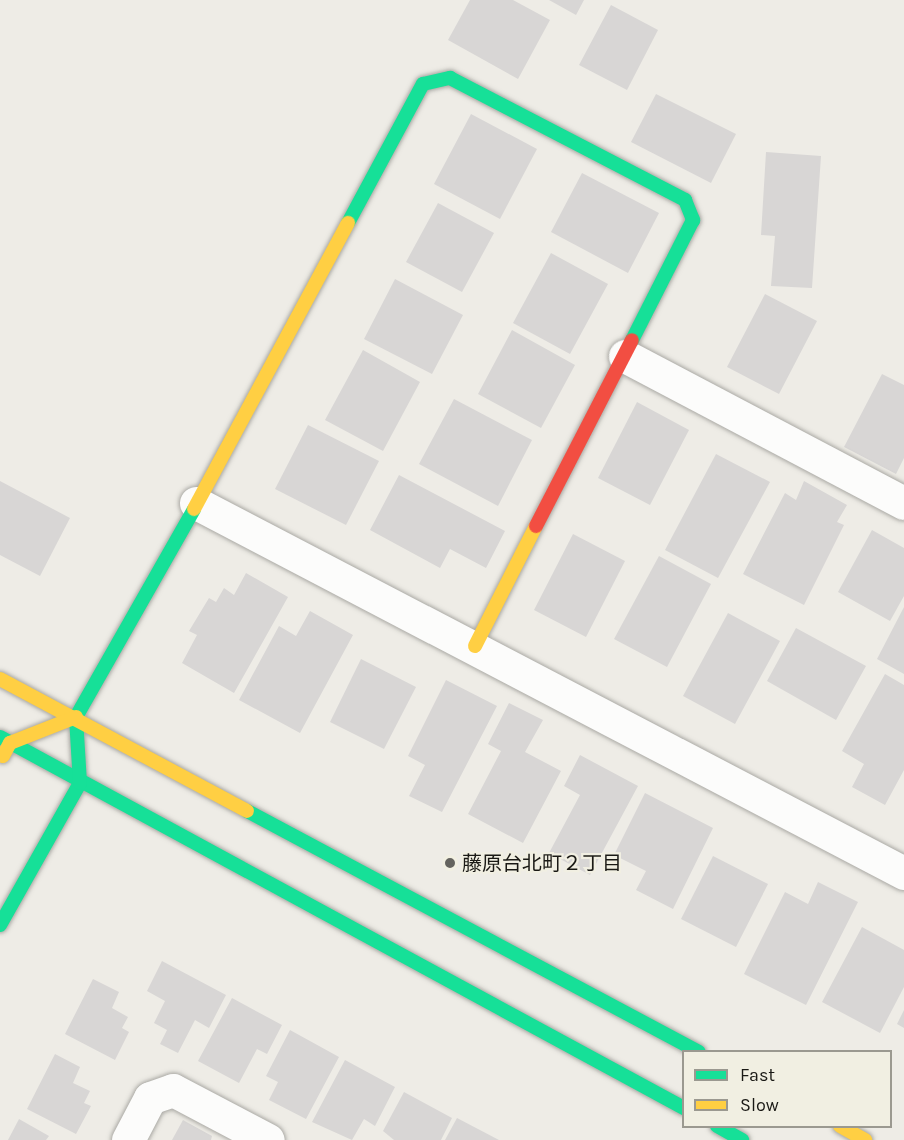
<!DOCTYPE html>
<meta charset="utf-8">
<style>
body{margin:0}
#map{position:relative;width:904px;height:1140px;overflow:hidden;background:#eeece6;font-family:Karla,"Noto Sans JP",sans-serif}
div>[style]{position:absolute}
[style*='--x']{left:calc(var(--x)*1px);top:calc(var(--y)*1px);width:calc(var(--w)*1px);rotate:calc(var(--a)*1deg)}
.building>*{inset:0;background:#d8d6d5}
.roads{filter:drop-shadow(0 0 2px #aaa9a4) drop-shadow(0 0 2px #aaa9a4)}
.street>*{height:33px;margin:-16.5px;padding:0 16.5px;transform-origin:16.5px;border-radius:16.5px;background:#fcfcfb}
.fast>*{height:14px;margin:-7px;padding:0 7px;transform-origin:7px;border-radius:7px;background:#16e098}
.slow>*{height:14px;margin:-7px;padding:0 7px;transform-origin:7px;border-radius:7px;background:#ffcf43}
.jam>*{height:14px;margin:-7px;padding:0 7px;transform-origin:7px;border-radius:7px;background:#f24e42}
.dots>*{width:16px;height:16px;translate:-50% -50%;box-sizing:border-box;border:3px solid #f1efe2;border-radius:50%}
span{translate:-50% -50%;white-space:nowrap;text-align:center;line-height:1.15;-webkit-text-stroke:4.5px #f1efe2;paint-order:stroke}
.poi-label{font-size:20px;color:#1a1915}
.left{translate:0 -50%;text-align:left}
.legend{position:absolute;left:682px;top:1050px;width:210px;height:78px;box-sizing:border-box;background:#f1efe2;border:2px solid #9b9990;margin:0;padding:8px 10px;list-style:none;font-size:18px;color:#1a1915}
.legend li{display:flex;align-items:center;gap:12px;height:30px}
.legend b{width:30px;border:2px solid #9b9990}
</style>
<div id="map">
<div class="building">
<i style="clip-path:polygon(470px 0,513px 0,550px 20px,518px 79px,448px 40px)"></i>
<i style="clip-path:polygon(549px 0,584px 0,576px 15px)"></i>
<i style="clip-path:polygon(611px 5px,658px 30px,627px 90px,579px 65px)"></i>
<i style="clip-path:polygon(656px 94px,736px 134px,711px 183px,631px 142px)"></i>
<i style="clip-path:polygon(471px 114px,537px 149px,500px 219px,434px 184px)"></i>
<i style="clip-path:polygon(766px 152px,821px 156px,812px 288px,771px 286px,775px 236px,761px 235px)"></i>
<i style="clip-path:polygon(582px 173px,659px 213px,628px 273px,551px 232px)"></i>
<i style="clip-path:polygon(438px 203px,494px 233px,462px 292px,406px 262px)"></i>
<i style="clip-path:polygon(551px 253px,608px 284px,570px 354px,513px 323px)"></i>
<i style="clip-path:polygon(395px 279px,463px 315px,432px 374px,364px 339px)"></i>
<i style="clip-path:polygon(765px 294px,817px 321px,779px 394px,727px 367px)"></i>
<i style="clip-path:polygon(512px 330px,575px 365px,541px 428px,478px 394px)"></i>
<i style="clip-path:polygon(363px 350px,420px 382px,383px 451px,325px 420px)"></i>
<i style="clip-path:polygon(882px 374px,904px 385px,904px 458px,896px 474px,844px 447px)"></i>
<i style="clip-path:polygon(454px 399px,532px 440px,498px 506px,419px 464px)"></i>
<i style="clip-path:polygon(637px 402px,689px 430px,650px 505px,598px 478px)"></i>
<i style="clip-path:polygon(308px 425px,379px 461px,346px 525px,275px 489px)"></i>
<i style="clip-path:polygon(716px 454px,770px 482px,718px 578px,665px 550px)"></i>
<i style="clip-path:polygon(399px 475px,505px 531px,486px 568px,450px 549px,440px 568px,370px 530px)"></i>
<i style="clip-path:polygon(0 481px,70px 518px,40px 576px,0 555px)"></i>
<i style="clip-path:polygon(804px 481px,847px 505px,837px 522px,844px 525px,804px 605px,743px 574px,785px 493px,796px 500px)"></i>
<i style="clip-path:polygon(872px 530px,904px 548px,904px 596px,890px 621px,838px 592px)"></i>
<i style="clip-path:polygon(573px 534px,625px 561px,586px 637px,534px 610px)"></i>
<i style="clip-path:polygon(659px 556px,711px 584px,667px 667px,614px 639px)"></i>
<i style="clip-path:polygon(246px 573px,288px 597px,234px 693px,182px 663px,197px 635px,189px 631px,209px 598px,216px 602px,224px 588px,234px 595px)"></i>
<i style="clip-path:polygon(904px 607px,904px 674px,877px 659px)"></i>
<i style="clip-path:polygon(310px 611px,353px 635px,300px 733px,239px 700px,279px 626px,296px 636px)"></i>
<i style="clip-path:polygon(728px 613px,780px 641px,735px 724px,683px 696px)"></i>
<i style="clip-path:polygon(796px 628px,866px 666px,836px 720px,767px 681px)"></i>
<i style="clip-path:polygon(361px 659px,416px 687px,384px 749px,330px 722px)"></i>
<i style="clip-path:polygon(885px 674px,904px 685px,904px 770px,885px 805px,852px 787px,864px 764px,842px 751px)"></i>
<i style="clip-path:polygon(446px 680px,497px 706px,442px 812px,409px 796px,425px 765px,408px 756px)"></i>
<i style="clip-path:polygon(509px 703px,543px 720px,525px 752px,561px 771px,523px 843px,468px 814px,501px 751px,488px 744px)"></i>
<i style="clip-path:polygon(580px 755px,638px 786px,590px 875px,549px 853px,580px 795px,564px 786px)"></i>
<i style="clip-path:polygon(645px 793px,713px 828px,673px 909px,636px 890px,646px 871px,614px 855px)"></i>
<i style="clip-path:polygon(713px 856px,768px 884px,736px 947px,681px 919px)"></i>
<i style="clip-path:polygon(818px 882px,858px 902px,806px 1005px,744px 974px,785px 892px,808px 904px)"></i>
<i style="clip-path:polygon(862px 927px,904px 950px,904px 987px,880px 1033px,822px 1002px)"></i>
<i style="clip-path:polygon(162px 961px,226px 995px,209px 1028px,195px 1020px,178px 1053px,160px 1044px,167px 1030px,154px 1023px,165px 1001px,147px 991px)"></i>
<i style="clip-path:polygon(93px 979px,119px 992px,112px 1008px,128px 1017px,122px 1028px,129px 1032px,115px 1060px,65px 1034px)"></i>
<i style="clip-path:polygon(232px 998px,282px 1025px,267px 1054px,257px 1049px,239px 1083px,198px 1061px)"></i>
<i style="clip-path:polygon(904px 1010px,904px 1028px,897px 1024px)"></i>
<i style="clip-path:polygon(290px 1030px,339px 1057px,306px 1119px,269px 1100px,278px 1082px,266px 1076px)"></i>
<i style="clip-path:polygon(55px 1054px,80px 1067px,73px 1083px,90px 1091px,84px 1103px,91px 1106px,76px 1134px,27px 1109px)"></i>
<i style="clip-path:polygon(345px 1060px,395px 1087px,375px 1126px,364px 1119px,352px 1140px,312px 1122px)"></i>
<i style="clip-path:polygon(404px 1092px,452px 1118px,441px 1140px,394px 1140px,383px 1131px)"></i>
<i style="clip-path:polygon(457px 1118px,499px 1140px,445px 1140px)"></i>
<i style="clip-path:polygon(19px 1119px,49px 1136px,46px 1140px,8px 1140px)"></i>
<i style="clip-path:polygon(183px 1120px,212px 1136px,211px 1140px,172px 1140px)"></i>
</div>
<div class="roads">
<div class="street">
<i style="--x:625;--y:356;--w:315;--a:27.8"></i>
<i style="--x:196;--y:503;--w:799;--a:27.59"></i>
<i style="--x:128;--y:1140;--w:47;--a:-62.4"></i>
<i style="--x:150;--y:1098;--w:24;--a:-19"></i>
<i style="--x:173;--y:1090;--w:107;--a:27.8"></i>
</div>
<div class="fast">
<i style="--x:348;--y:223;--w:158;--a:-61.7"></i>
<i style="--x:423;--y:84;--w:28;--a:-13"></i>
<i style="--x:450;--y:78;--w:265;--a:27.4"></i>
<i style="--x:685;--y:200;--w:22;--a:68"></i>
<i style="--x:693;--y:220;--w:135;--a:116.9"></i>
<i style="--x:0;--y:737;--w:778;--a:28.48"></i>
<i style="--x:247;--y:811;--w:512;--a:28.07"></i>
<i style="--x:0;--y:925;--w:163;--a:-60.6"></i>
<i style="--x:80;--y:783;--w:66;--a:-93.5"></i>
<i style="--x:76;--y:717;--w:239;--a:-60.4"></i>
<i style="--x:717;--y:1126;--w:29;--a:29"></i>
</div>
<div class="slow">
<i style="--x:194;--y:509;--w:325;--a:-61.7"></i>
<i style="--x:475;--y:646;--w:135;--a:-63.1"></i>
<i style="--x:0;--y:679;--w:280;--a:28.1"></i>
<i style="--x:3;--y:756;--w:15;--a:-62"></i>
<i style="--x:10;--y:743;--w:71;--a:-21.5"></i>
<i style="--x:840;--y:1126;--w:29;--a:29"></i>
</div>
<div class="jam">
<i style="--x:536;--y:526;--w:209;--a:-62.7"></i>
</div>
</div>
<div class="dots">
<i style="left:450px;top:863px;background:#64635e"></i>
</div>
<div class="poi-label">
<span class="left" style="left:462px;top:863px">藤原台北町２丁目</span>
</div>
<ul class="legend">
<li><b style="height:8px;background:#16e098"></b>Fast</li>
<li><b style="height:8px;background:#ffcf43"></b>Slow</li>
</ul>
</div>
